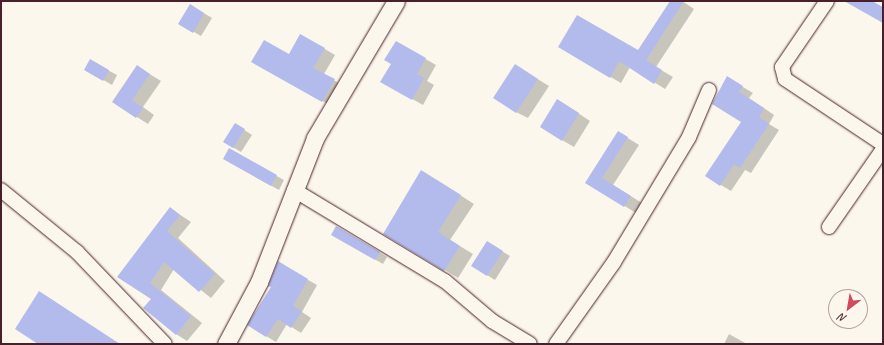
<!DOCTYPE html>
<style>
body{margin:0}
#map{position:relative;width:884px;height:345px;overflow:hidden;background:#fbf7ec;font-family:Caveat,sans-serif}
div>[style]{position:absolute}
[style*='--x']{left:calc(var(--x)*1px);top:calc(var(--y)*1px);width:calc(var(--w)*1px);rotate:calc(var(--a)*1deg)}
.shadow>*{inset:0;background:#0003}
.building>*{inset:0;background:#b3bbec}
.roads{filter:drop-shadow(0 0 1px #4a1f2b) drop-shadow(0 0 1px #4a1f2b)}
.minor>*{height:14px;margin:-7px;padding:0 7px;transform-origin:7px;border-radius:7px;background:#fbf7ec}
.tertiary>*{height:17px;margin:-8.5px;padding:0 8.5px;transform-origin:8.5px;border-radius:8.5px;background:#fbf7ec}
span{translate:-50% -50%;white-space:nowrap;text-align:center;line-height:1.15;-webkit-text-stroke:3px #fbf7ec;paint-order:stroke}
.frame{position:absolute;inset:0;border:2px solid #4a1f2b;pointer-events:none}
.north{position:absolute;left:828px;top:289px;width:40px;height:40px;box-sizing:border-box;background:#fbf7ec;border:1px solid #b4a19f;border-radius:50%;rotate:211deg;font-size:11px;font-weight:700;line-height:16px;text-align:center;color:#4a1f2b}
.north::after{content:'';display:block;margin:auto;width:14px;height:18px;background:#d1495b;clip-path:polygon(50% 0,100% 100%,50% 72%,0 100%)}
</style>
<div id="map">
<div class="shadow">
<i style="clip-path:polygon(671px 1px,682px 1px,694px 9px,656px 67px,673px 77px,665px 89px,630px 67px,621px 83px,559px 47px,638px 51px)"></i>
<i style="clip-path:polygon(190px 5px,212px 18px,201px 36px,180px 24px)"></i>
<i style="clip-path:polygon(301px 35px,335px 55px,324px 74px,345px 87px,333px 107px,253px 62px,290px 56px)"></i>
<i style="clip-path:polygon(396px 42px,436px 65px,427px 81px,434px 85px,423px 105px,382px 82px,392px 64px)"></i>
<i style="clip-path:polygon(91px 61px,117px 75px,112px 85px,86px 70px)"></i>
<i style="clip-path:polygon(526px 72px,549px 86px,528px 118px,516px 112px)"></i>
<i style="clip-path:polygon(148px 73px,161px 81px,143px 107px,154px 115px,148px 124px,113px 102px)"></i>
<i style="clip-path:polygon(738px 84px,753px 93px,749px 98px,774px 115px,769px 124px,779px 130px,751px 173px,745px 170px,731px 191px,706px 176px,742px 122px)"></i>
<i style="clip-path:polygon(569px 107px,590px 121px,574px 147px,562px 140px)"></i>
<i style="clip-path:polygon(235px 124px,252px 135px,241px 152px,224px 142px)"></i>
<i style="clip-path:polygon(618px 132px,639px 145px,613px 185px,642px 203px,636px 213px,586px 182px)"></i>
<i style="clip-path:polygon(229px 150px,284px 180px,279px 190px,224px 159px)"></i>
<i style="clip-path:polygon(435px 179px,474px 204px,450px 240px,473px 254px,458px 278px,385px 233px)"></i>
<i style="clip-path:polygon(170px 208px,191px 222px,178px 238px,225px 281px,211px 298px,174px 269px,161px 290px,202px 323px,187px 341px,176px 334px,152px 298px,118px 277px)"></i>
<i style="clip-path:polygon(336px 227px,387px 257px,383px 264px,332px 235px)"></i>
<i style="clip-path:polygon(495px 247px,510px 256px,495px 280px,487px 275px)"></i>
<i style="clip-path:polygon(278px 263px,317px 285px,302px 312px,311px 318px,301px 333px,287px 324px,276px 342px,266px 336px)"></i>
<i style="clip-path:polygon(729px 334px,747px 344px,724px 344px)"></i>
</div>
<div class="building">
<i style="clip-path:polygon(670px 1px,684px 1px,646px 60px,662px 70px,654px 84px,619px 61px,610px 78px,558px 47px,577px 15px,638px 50px)"></i>
<i style="clip-path:polygon(844px 1px,872px 1px,883px 7px,883px 23px)"></i>
<i style="clip-path:polygon(190px 4px,204px 13px,193px 33px,178px 24px)"></i>
<i style="clip-path:polygon(300px 34px,325px 48px,313px 68px,335px 79px,322px 102px,251px 62px,264px 40px,289px 54px)"></i>
<i style="clip-path:polygon(396px 41px,426px 58px,417px 74px,424px 78px,412px 100px,380px 82px,391px 64px,384px 60px)"></i>
<i style="clip-path:polygon(90px 59px,109px 70px,103px 81px,84px 70px)"></i>
<i style="clip-path:polygon(515px 64px,538px 79px,516px 113px,493px 98px)"></i>
<i style="clip-path:polygon(137px 65px,150px 74px,132px 100px,143px 108px,136px 118px,112px 102px)"></i>
<i style="clip-path:polygon(727px 76px,743px 86px,739px 92px,764px 108px,759px 117px,769px 124px,740px 168px,734px 164px,720px 186px,705px 176px,741px 122px,712px 104px)"></i>
<i style="clip-path:polygon(557px 99px,579px 113px,562px 141px,540px 127px)"></i>
<i style="clip-path:polygon(235px 123px,245px 129px,233px 148px,223px 142px)"></i>
<i style="clip-path:polygon(618px 131px,628px 137px,602px 178px,631px 196px,624px 207px,585px 183px)"></i>
<i style="clip-path:polygon(229px 148px,277px 175px,271px 186px,223px 159px)"></i>
<i style="clip-path:polygon(421px 170px,461px 195px,438px 232px,460px 246px,444px 271px,383px 234px)"></i>
<i style="clip-path:polygon(170px 207px,180px 215px,167px 231px,215px 274px,199px 292px,164px 262px,150px 283px,191px 316px,176px 335px,143px 308px,151px 299px,117px 277px)"></i>
<i style="clip-path:polygon(336px 226px,380px 252px,375px 260px,331px 235px)"></i>
<i style="clip-path:polygon(487px 241px,503px 251px,487px 276px,471px 266px)"></i>
<i style="clip-path:polygon(278px 261px,308px 279px,293px 306px,302px 311px,291px 328px,278px 319px,266px 337px,247px 325px,271px 287px,268px 286px)"></i>
<i style="clip-path:polygon(39px 291px,120px 344px,38px 344px,15px 329px)"></i>
</div>
<div class="roads">
<div class="minor">
<i style="--x:827;--y:1;--w:80;--a:124.3"></i>
<i style="--x:782;--y:67;--w:12;--a:76"></i>
<i style="--x:785;--y:79;--w:118;--a:33.6"></i>
<i style="--x:1;--y:190;--w:98;--a:39.2"></i>
<i style="--x:77;--y:252;--w:127;--a:46.3"></i>
<i style="--x:294;--y:190;--w:176;--a:31.1"></i>
<i style="--x:445;--y:281;--w:62;--a:40.4"></i>
<i style="--x:492;--y:321;--w:44;--a:31.2"></i>
<i style="--x:829;--y:227;--w:95;--a:-55.3"></i>
<i style="--x:556;--y:344;--w:100;--a:-54.7"></i>
<i style="--x:614;--y:262;--w:146;--a:-59"></i>
<i style="--x:689;--y:137;--w:51;--a:-66.9"></i>
</div>
<div class="tertiary">
<i style="--x:226;--y:344;--w:70;--a:-62"></i>
<i style="--x:259;--y:282;--w:155;--a:-68.7"></i>
<i style="--x:315;--y:138;--w:159;--a:-59.4"></i>
</div>
</div>
<div class="frame"></div>
<div class="north">N</div>
</div>
